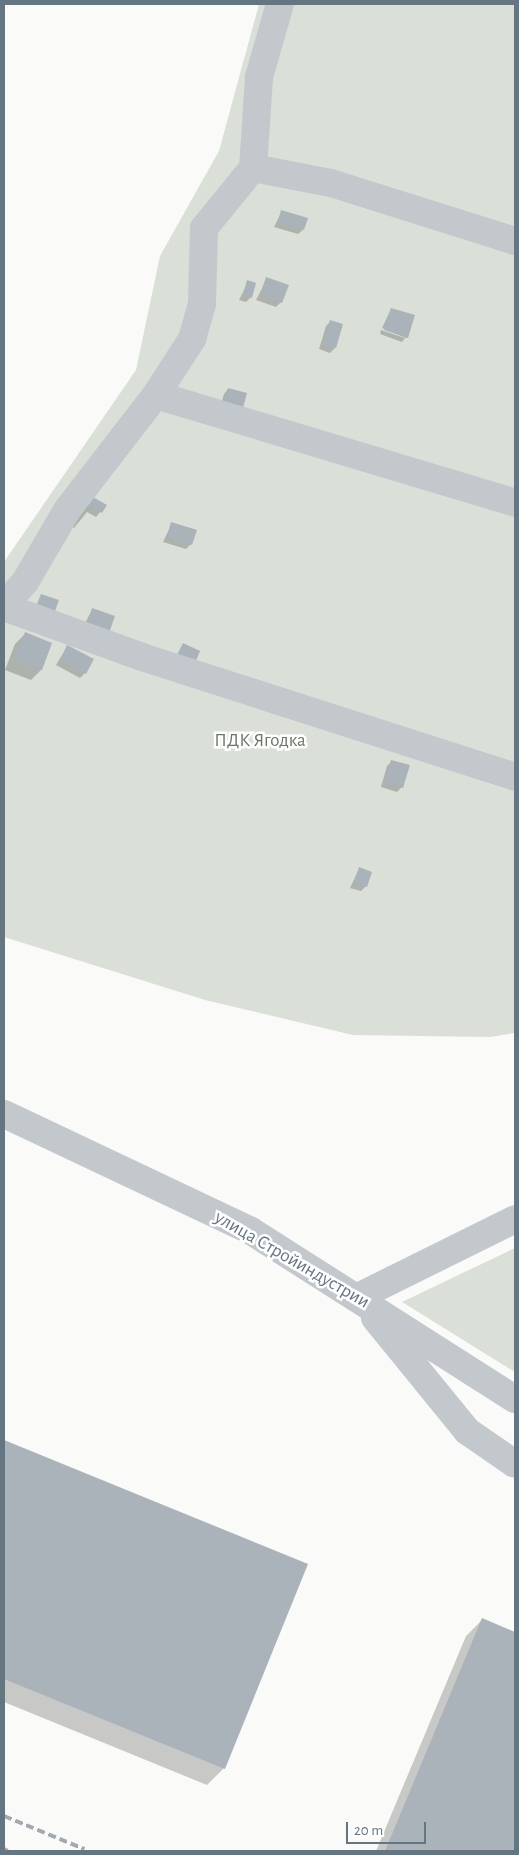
<!DOCTYPE html>
<meta charset="utf-8">
<style>
body{margin:0}
#map{position:relative;width:519px;height:1855px;overflow:hidden;background:#fafaf8;font-family:"Alegreya Sans",sans-serif}
div>[style]{position:absolute}
[style*='--x']{left:calc(var(--x)*1px);top:calc(var(--y)*1px);width:calc(var(--w)*1px);rotate:calc(var(--a)*1deg)}
.green>*{inset:0;background:#dadfd7}
.shadow>*{inset:0;background:#0003}
.building>*{inset:0;background:#aab3b9}
.minor>*{height:28px;margin:-14px;padding:0 14px;transform-origin:14px;border-radius:14px;background:#c3c8cc}
.rail>*{height:4px;margin-top:-2px;transform-origin:0;background:repeating-linear-gradient(90deg,#a2aab0 0 8px,transparent 0 12px)}
span{translate:-50% -50%;white-space:nowrap;text-align:center;line-height:1.15;-webkit-text-stroke:5px #fff;paint-order:stroke}
.park-label{font-size:19px;color:#687a64}
.street-label{font-size:19px;color:#657683}
.frame{position:absolute;inset:0;border:5px solid #657683;pointer-events:none}
.scale{position:absolute;left:346px;top:1822px;width:80px;height:22px;box-sizing:border-box;border:2px solid #657683;border-top:0;padding-left:6px;font-size:15px;line-height:18px;white-space:nowrap;color:#657683;-webkit-text-stroke:4px #fff;paint-order:stroke}
</style>
<div id="map">
<div class="green">
<i style="clip-path:polygon(259px 4px,515px 4px,515px 1033px,490px 1037px,353px 1035px,205px 1000px,4px 937px,4px 562px,136px 370px,160px 256px,219px 151px)"></i>
<i style="clip-path:polygon(515px 1248px,515px 1372px,402px 1302px)"></i>
</div>
<div class="shadow">
<i style="clip-path:polygon(282px 211px,303px 230px,298px 234px,274px 227px)"></i>
<i style="clip-path:polygon(267px 279px,281px 302px,276px 307px,256px 300px)"></i>
<i style="clip-path:polygon(248px 282px,251px 297px,246px 302px,239px 300px)"></i>
<i style="clip-path:polygon(391px 309px,407px 337px,406px 338px,382px 328px)"></i>
<i style="clip-path:polygon(331px 321px,335px 348px,330px 353px,319px 349px,326px 326px)"></i>
<i style="clip-path:polygon(381px 330px,405px 338px,402px 342px,380px 334px)"></i>
<i style="clip-path:polygon(228px 389px,235px 419px,218px 415px,224px 394px)"></i>
<i style="clip-path:polygon(87px 502px,105px 506px,96px 517px,87px 512px,74px 528px,70px 525px)"></i>
<i style="clip-path:polygon(172px 523px,191px 544px,186px 549px,163px 542px)"></i>
<i style="clip-path:polygon(92px 610px,113px 617px,82px 629px)"></i>
<i style="clip-path:polygon(25px 634px,51px 644px,41px 670px,31px 680px,5px 670px,15px 644px)"></i>
<i style="clip-path:polygon(67px 647px,85px 673px,80px 678px,56px 665px)"></i>
<i style="clip-path:polygon(392px 761px,402px 787px,397px 792px,381px 787px,387px 766px)"></i>
<i style="clip-path:polygon(359px 869px,366px 886px,361px 891px,350px 888px)"></i>
<i style="clip-path:polygon(4px 1442px,307px 1564px,224px 1768px,207px 1785px,4px 1702px)"></i>
<i style="clip-path:polygon(483px 1619px,515px 1633px,515px 1851px,376px 1851px,466px 1636px)"></i>
</div>
<div class="building">
<i style="clip-path:polygon(281px 210px,308px 218px,304px 230px,278px 222px)"></i>
<i style="clip-path:polygon(266px 277px,289px 285px,282px 303px,260px 295px)"></i>
<i style="clip-path:polygon(247px 280px,256px 283px,252px 298px,243px 295px)"></i>
<i style="clip-path:polygon(391px 308px,415px 315px,408px 338px,384px 330px)"></i>
<i style="clip-path:polygon(330px 320px,343px 324px,336px 348px,323px 345px)"></i>
<i style="clip-path:polygon(228px 388px,247px 393px,241px 415px,222px 410px)"></i>
<i style="clip-path:polygon(91px 496px,107px 505px,102px 513px,86px 504px)"></i>
<i style="clip-path:polygon(171px 522px,197px 530px,192px 545px,167px 537px)"></i>
<i style="clip-path:polygon(41px 594px,59px 600px,55px 611px,37px 604px)"></i>
<i style="clip-path:polygon(92px 608px,115px 616px,109px 633px,87px 624px)"></i>
<i style="clip-path:polygon(25px 632px,52px 643px,42px 670px,14px 660px)"></i>
<i style="clip-path:polygon(183px 643px,200px 651px,195px 663px,177px 655px)"></i>
<i style="clip-path:polygon(67px 645px,94px 659px,86px 674px,60px 660px)"></i>
<i style="clip-path:polygon(391px 760px,410px 765px,403px 788px,385px 783px)"></i>
<i style="clip-path:polygon(359px 867px,372px 872px,367px 887px,354px 883px)"></i>
<i style="clip-path:polygon(4px 1440px,308px 1564px,225px 1769px,4px 1679px)"></i>
<i style="clip-path:polygon(482px 1618px,515px 1632px,515px 1851px,385px 1851px)"></i>
</div>
<div class="minor">
<i style="--x:253;--y:168;--w:79;--a:10.9"></i>
<i style="--x:331;--y:183;--w:193;--a:17.5"></i>
<i style="--x:156;--y:395;--w:375;--a:16.7"></i>
<i style="--x:4;--y:606;--w:32;--a:-49"></i>
<i style="--x:25;--y:582;--w:83;--a:-59.7"></i>
<i style="--x:67;--y:510;--w:145;--a:-52.3"></i>
<i style="--x:156;--y:395;--w:67;--a:-57.3"></i>
<i style="--x:192;--y:339;--w:36;--a:-74"></i>
<i style="--x:202;--y:304;--w:76;--a:-88.5"></i>
<i style="--x:204;--y:228;--w:77;--a:-50.8"></i>
<i style="--x:253;--y:168;--w:91;--a:-86.2"></i>
<i style="--x:259;--y:77;--w:76;--a:-74"></i>
<i style="--x:4;--y:607;--w:147;--a:19.9"></i>
<i style="--x:142;--y:657;--w:392;--a:17.8"></i>
<i style="--x:4;--y:1114;--w:273;--a:25.3"></i>
<i style="--x:251;--y:1231;--w:313;--a:32.5"></i>
<i style="--x:358;--y:1297;--w:175;--a:-26.4"></i>
<i style="--x:375;--y:1318;--w:146;--a:50.8"></i>
<i style="--x:467;--y:1431;--w:58;--a:34.5"></i>
</div>
<div class="rail">
<i style="--x:4;--y:1816;--w:87;--a:22.4"></i>
<i style="--x:4;--y:1849;--w:4;--a:27"></i>
</div>
<div class="park-label">
<span style="left:260px;top:741px">ПДК Ягодка</span>
</div>
<div class="street-label">
<span style="left:292px;top:1260px;rotate:30deg">улица Стройиндустрии</span>
</div>
<div class="frame"></div>
<div class="scale">20 m</div>
</div>
